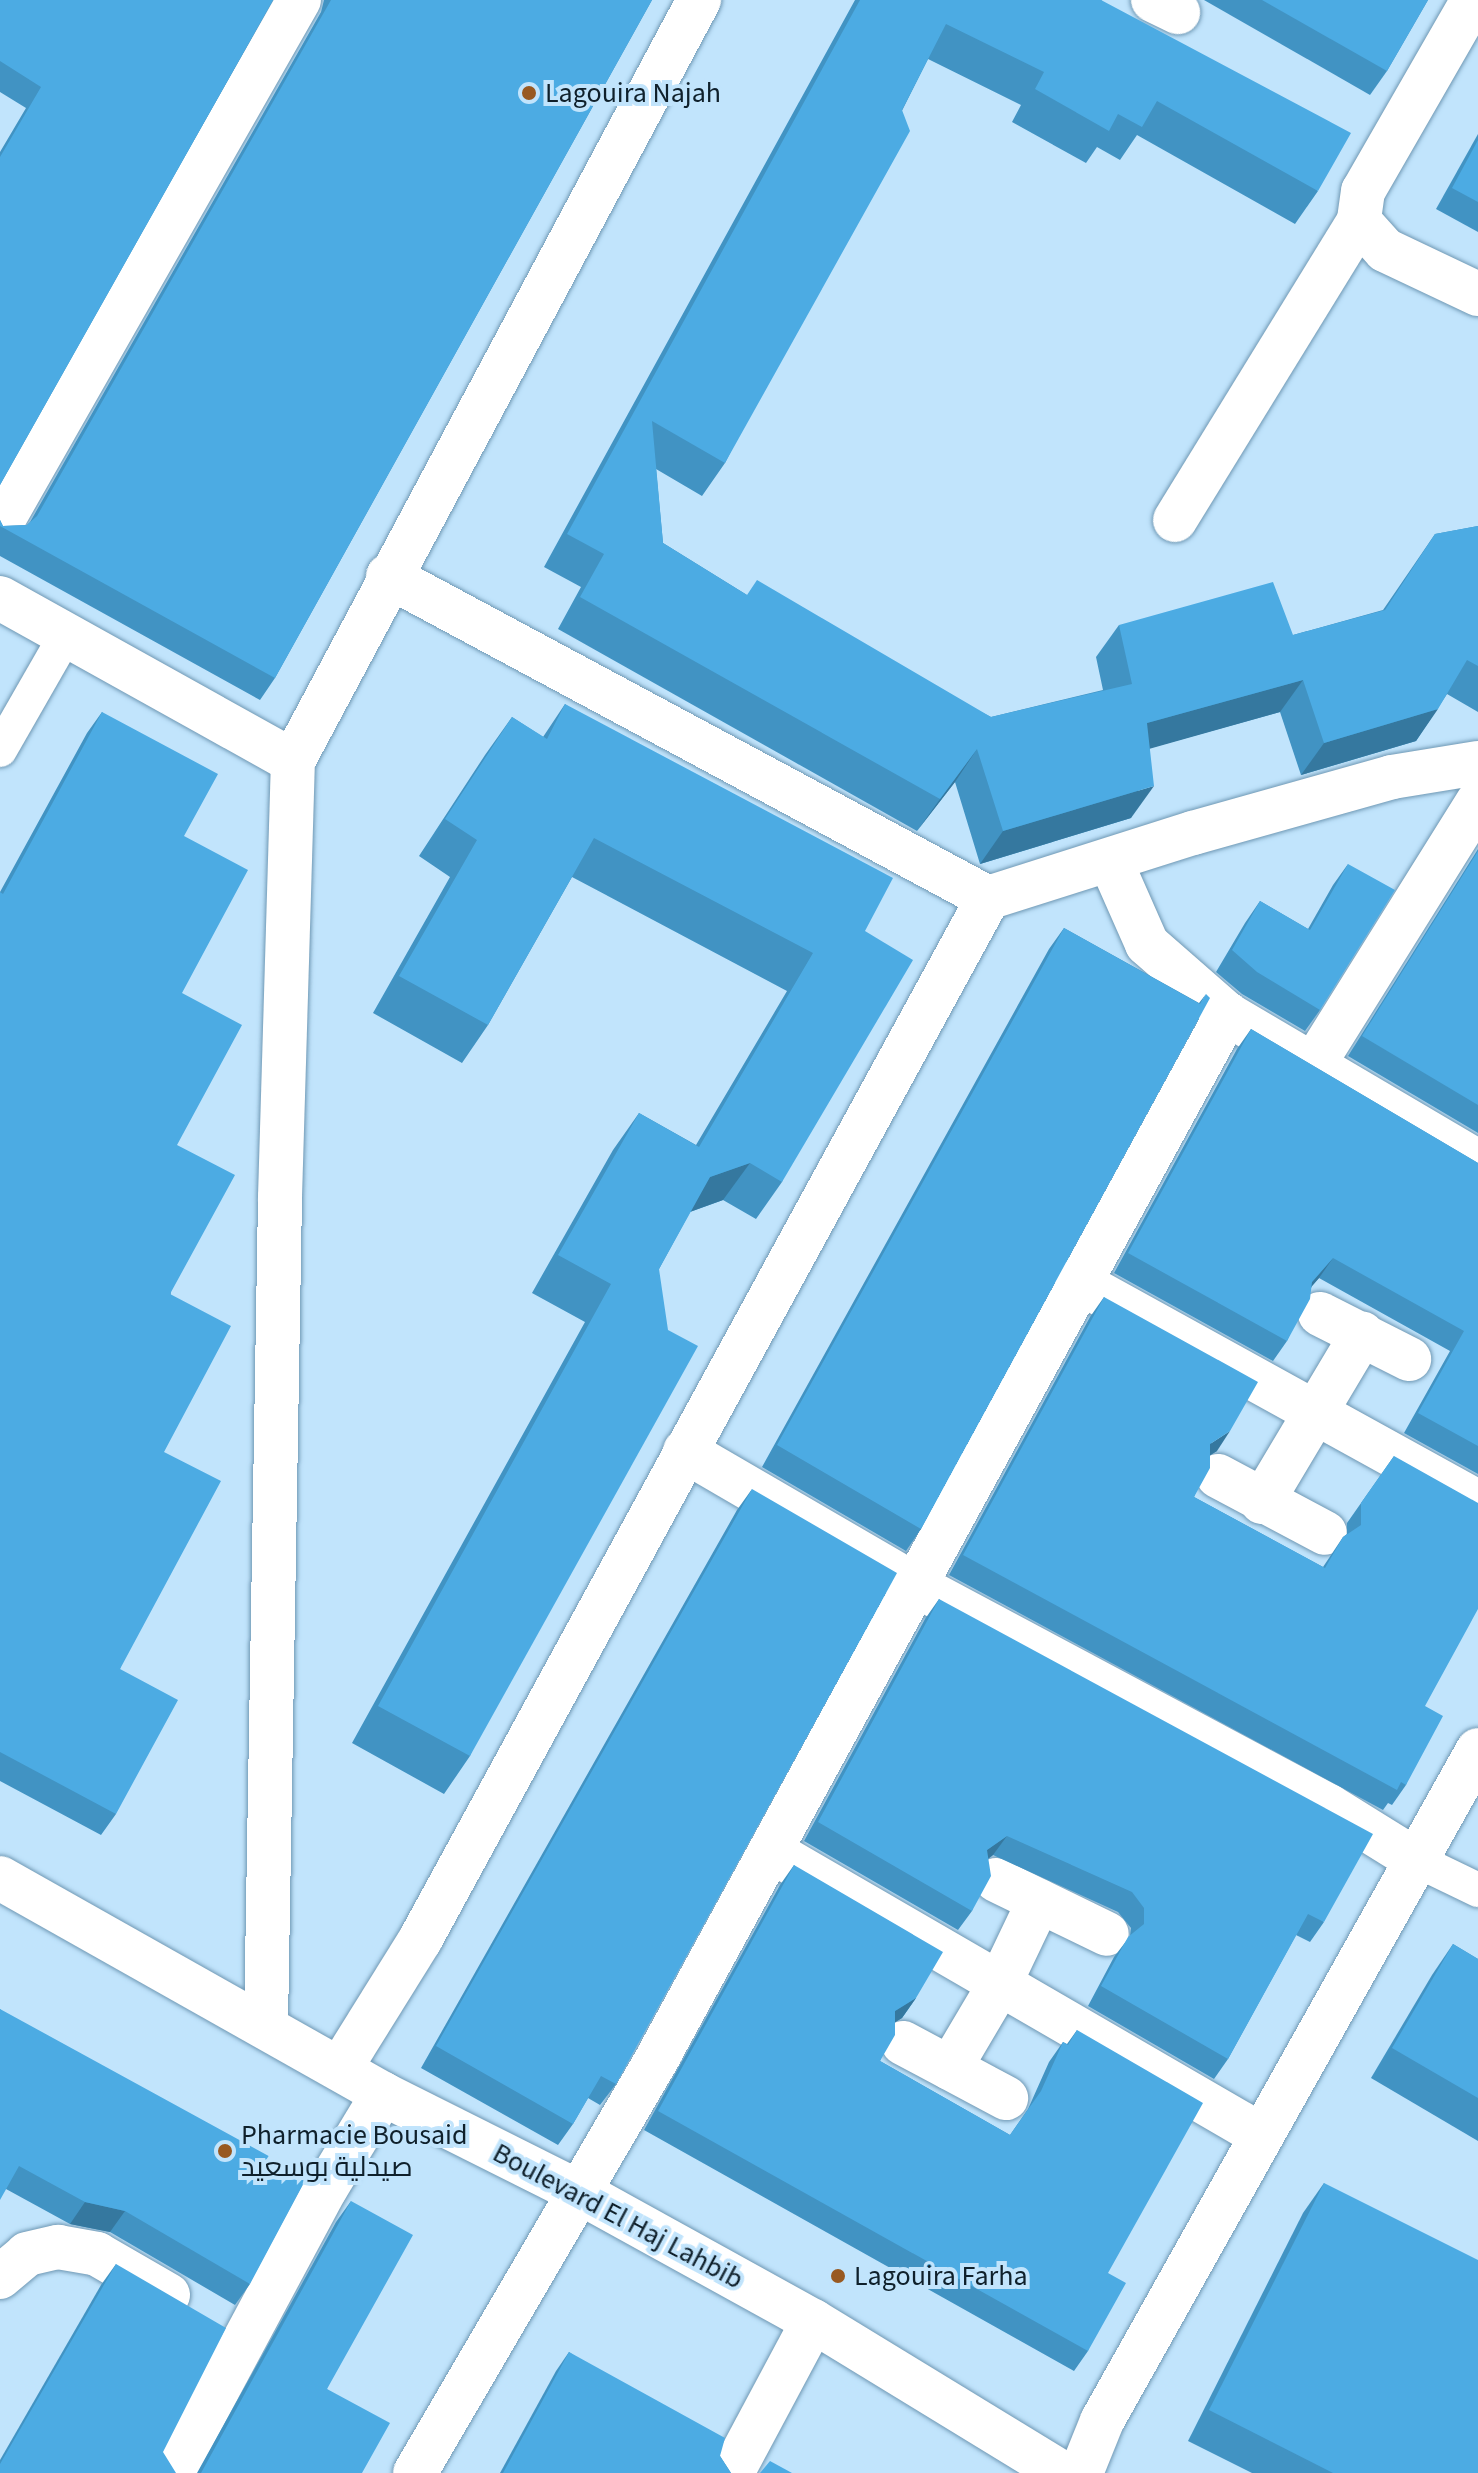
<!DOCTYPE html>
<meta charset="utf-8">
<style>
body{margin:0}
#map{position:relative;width:1478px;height:2473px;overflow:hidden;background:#c1e4fc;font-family:"Source Sans 3",Cairo,sans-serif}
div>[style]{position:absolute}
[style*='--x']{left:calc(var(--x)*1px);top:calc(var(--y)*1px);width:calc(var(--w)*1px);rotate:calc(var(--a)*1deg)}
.roads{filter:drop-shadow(0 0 2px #6f98b4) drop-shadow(0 0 2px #6f98b4)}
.lane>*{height:34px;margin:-17px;padding:0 17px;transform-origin:17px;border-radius:17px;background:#fff}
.street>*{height:44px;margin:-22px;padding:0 22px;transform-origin:22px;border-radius:22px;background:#fff}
.secondary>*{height:44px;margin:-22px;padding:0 22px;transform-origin:22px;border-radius:22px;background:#fff}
.wall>*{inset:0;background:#4193c3}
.shaded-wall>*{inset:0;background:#35789f}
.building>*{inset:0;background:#4cabe3}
.dots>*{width:22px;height:22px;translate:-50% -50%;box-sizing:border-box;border:4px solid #c1e4fc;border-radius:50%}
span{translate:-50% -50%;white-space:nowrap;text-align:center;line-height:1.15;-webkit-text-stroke:8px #c1e4fc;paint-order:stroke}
.poi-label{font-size:28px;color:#0f202b}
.left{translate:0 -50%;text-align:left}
.street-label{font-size:28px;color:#0f202b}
</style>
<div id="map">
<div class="roads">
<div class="lane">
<i style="--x:0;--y:750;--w:135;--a:-60.2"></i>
<i style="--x:1416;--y:1860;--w:69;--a:25.8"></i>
</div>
<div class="street">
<i style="--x:1153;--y:0;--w:28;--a:26"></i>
<i style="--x:1473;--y:0;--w:220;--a:119.9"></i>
<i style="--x:1363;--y:191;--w:30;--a:98"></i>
<i style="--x:1359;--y:221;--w:39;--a:48"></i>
<i style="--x:1385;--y:250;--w:103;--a:25.3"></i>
<i style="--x:1175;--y:520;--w:351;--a:-58.4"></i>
<i style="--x:0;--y:525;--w:604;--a:-60.34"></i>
<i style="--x:388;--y:576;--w:681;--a:28.22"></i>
<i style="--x:988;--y:898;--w:215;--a:-17.6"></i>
<i style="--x:1193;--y:833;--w:207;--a:-15.7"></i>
<i style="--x:1392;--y:777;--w:87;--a:-9.2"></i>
<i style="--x:0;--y:598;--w:335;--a:29.1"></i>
<i style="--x:1110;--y:860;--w:92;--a:66.2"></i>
<i style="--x:1147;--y:944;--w:106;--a:41.2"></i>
<i style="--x:1314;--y:1064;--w:309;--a:-58"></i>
<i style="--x:1077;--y:1281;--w:458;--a:28.9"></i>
<i style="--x:1320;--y:1314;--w:100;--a:26.8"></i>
<i style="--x:685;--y:1451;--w:268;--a:30.2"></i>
<i style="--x:917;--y:1586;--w:467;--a:28.1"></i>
<i style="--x:1329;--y:1806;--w:102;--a:31.8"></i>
<i style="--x:1218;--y:1476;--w:121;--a:28"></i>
<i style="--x:1262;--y:1502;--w:196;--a:-59.2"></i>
<i style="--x:771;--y:1851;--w:566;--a:30.1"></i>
<i style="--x:996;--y:1880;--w:123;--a:25.9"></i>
<i style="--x:266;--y:2025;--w:828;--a:-89.03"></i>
<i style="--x:280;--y:1197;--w:436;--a:-88.3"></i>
<i style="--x:293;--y:761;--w:863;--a:-61.92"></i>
<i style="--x:903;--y:2043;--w:117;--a:28.1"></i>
<i style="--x:341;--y:2067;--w:150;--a:-58.1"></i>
<i style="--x:420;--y:1940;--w:1187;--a:-61.4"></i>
<i style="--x:950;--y:2068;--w:96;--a:-59.4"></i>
<i style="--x:999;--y:1985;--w:93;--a:-64.5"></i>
<i style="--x:0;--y:2277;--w:35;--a:-40"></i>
<i style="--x:27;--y:2254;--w:32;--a:-13"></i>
<i style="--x:58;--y:2247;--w:40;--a:10"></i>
<i style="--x:97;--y:2254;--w:82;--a:30"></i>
<i style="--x:173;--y:2473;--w:323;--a:-61.8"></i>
<i style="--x:326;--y:2188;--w:110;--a:-58.8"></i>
<i style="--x:415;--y:2473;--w:486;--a:-59.7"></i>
<i style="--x:660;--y:2053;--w:1184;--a:-61.38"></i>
<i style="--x:1227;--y:1014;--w:291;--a:30.5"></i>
<i style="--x:732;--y:2473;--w:172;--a:-61.9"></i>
<i style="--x:1081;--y:2473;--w:56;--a:-68"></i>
<i style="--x:1102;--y:2421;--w:769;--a:-60.74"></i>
</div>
<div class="secondary">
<i style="--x:0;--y:1878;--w:440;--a:29.4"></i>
<i style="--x:383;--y:2094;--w:221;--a:26.6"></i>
<i style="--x:581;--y:2193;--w:265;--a:28.9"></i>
<i style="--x:813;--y:2321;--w:292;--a:31.4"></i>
</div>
</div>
<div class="wall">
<i style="clip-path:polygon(0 0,273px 0,0 485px,0 152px,26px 108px,0 92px)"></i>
<i style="clip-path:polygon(324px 0,652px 0,275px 678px,260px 700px,0 556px,0 520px,3px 526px,27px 525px,30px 522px,321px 12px)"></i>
<i style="clip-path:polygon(855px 0,1101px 0,1318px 191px,1295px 224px,1137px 135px,1120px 160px,1097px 147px,1086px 163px,1012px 122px,1021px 105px,928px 59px,725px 463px,702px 496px,656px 469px,663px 543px,747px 595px,991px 717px,1103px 690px,1096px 657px,1119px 625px,1293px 635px,1383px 610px,1435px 534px,1478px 526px,1478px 712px,1447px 694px,1416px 741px,1301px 775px,1280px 712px,1150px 748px,1131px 818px,980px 864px,955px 782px,917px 831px,558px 629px,581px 587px,544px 567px)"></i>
<i style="clip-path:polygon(1204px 0,1428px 0,1387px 71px,1370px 95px)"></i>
<i style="clip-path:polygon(1478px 134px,1478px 232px,1436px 209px)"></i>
<i style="clip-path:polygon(565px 704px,865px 931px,782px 1182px,756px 1219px,723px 1200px,690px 1212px,659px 1269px,470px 1756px,444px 1794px,352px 1743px,585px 1322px,532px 1293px,613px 1150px,639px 1113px,696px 1145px,787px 991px,572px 877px,488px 1025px,462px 1063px,373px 1013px,450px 877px,419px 856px,485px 755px,512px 717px,543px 737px)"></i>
<i style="clip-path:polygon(102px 712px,184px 836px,177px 1145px,164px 1452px,120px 1669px,116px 1814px,101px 1835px,0 1781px,0 892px,87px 733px)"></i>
<i style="clip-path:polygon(1478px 849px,1478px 1133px,1348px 1056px)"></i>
<i style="clip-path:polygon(1348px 864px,1320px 1010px,1305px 1031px,1242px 994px,1216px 972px,1245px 923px,1260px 901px,1308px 929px,1333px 885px)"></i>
<i style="clip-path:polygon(1064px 928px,1199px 1003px,1206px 994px,921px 1529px,906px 1551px,762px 1467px,1049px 949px)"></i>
<i style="clip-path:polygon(1251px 1029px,1478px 1163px,1478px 1474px,1404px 1433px,1450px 1351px,1319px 1278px,1312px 1286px,1287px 1341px,1273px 1361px,1114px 1273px,1237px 1049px)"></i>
<i style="clip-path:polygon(1104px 1297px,1217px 1451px,1210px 1455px,1194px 1497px,1323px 1567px,1343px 1537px,1347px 1534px,1347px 1523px,1394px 1456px,1425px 1706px,1406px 1785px,1392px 1805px,1388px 1803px,1383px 1810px,949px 1575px,1090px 1317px)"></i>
<i style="clip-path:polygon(752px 1489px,616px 2084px,600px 2105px,588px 2098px,573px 2124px,558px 2145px,421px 2068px,737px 1510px)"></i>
<i style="clip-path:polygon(939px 1599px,1324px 1922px,1310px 1942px,1296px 1935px,1228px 2059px,1214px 2079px,1088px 2006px,1114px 1957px,1130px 1936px,1131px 1928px,1118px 1912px,993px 1855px,988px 1859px,972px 1911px,958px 1930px,804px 1841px,925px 1619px)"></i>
<i style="clip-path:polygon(794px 1865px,916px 1998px,902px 2018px,895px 2022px,880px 2061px,1010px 2135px,1028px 2109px,1049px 2062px,1063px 2042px,1067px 2044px,1077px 2030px,1108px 2273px,1088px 2351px,1074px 2371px,644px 2130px,780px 1885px)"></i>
<i style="clip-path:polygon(1453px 1944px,1478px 1959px,1478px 2141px,1371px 2078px,1432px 1975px)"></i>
<i style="clip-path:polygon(0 2009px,250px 2284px,235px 2305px,110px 2232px,70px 2224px,6px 2189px)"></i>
<i style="clip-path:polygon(1324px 2183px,1478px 2473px,1252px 2473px,1188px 2441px,1303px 2213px)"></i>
<i style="clip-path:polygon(351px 2201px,327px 2389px,362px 2473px,197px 2473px,336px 2222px)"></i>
<i style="clip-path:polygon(116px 2264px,163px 2452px,0 2473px,0 2460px,101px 2285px)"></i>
<i style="clip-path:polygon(569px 2352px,720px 2456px,731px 2473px,500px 2473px,556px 2371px)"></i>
</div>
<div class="shaded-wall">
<i style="clip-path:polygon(1303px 680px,1280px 712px,1124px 756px,1147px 723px)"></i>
<i style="clip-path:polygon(1438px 709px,1416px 741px,1301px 775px,1324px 743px)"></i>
<i style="clip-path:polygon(977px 749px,955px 782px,917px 831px,940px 799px)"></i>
<i style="clip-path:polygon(1154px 786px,1131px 818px,980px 864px,1003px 831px)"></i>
<i style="clip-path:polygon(750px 1163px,723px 1200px,684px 1214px,710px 1177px)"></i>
<i style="clip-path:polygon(1333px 1258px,1319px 1278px,1298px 1302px,1312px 1282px)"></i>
<i style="clip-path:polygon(1230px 1431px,1217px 1451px,1196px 1464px,1210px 1444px)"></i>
<i style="clip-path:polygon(1007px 1836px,993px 1855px,973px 1870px,987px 1850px)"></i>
<i style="clip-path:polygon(916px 1998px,902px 2018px,881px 2031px,895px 2011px)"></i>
<i style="clip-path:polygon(85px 2202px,125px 2211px,110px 2232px,70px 2224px)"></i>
</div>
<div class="building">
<i style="clip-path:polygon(0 0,273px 0,0 485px,0 157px,41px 87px,0 61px)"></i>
<i style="clip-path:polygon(331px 0,652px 0,275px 678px,0 526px,0 520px,3px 526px,27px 525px,37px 516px)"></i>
<i style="clip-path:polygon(860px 0,1101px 0,1351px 133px,1318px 191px,1157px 101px,1142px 127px,1118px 114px,1109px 131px,1035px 89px,1044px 72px,946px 24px,902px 110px,910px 131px,725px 463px,652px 421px,663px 543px,747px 595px,757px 580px,991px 717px,1132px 684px,1119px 625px,1273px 582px,1293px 635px,1385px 610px,1435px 534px,1478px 526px,1478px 666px,1467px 660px,1438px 709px,1324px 743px,1303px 680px,1147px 723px,1154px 786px,1003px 831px,977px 749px,940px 799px,580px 597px,604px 554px,567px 534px)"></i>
<i style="clip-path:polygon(1262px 0,1428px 0,1387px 71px)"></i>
<i style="clip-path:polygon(1478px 140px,1478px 202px,1452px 188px)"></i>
<i style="clip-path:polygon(565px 704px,893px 878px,865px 931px,913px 960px,782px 1182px,750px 1163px,710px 1177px,659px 1269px,668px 1330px,698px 1346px,470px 1756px,378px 1706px,611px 1284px,558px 1255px,639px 1113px,699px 1147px,813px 953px,594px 838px,488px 1025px,399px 976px,477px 840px,445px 819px,512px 717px,547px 739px)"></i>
<i style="clip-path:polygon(102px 712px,218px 774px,184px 836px,248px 870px,182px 993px,242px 1025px,177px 1145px,235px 1175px,170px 1294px,231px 1326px,164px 1452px,221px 1481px,120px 1669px,178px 1700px,116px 1814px,0 1752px,0 892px,3px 894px)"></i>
<i style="clip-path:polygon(1478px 851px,1478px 1105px,1362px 1036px)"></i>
<i style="clip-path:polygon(1348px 864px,1395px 890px,1320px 1010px,1257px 972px,1232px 950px,1260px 901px,1310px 930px)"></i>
<i style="clip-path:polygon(1064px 928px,1200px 1004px,1206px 994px,1210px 998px,921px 1529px,777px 1445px)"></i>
<i style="clip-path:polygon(1251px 1029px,1478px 1163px,1478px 1446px,1418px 1413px,1464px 1331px,1333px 1258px,1312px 1282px,1310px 1299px,1287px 1341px,1128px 1253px)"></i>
<i style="clip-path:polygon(1104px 1297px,1258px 1382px,1230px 1431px,1210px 1444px,1210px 1468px,1194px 1497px,1325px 1568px,1343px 1537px,1361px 1525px,1361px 1503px,1394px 1456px,1478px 1503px,1478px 1609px,1425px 1706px,1443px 1716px,1406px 1785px,1401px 1782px,1397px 1790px,963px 1555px)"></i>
<i style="clip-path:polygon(752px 1489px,897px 1573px,616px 2084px,601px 2076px,573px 2124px,436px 2046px)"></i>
<i style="clip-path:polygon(939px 1599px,1373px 1834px,1324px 1922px,1308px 1914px,1228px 2059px,1101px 1986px,1128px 1937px,1144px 1924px,1144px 1908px,1132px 1892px,1007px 1836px,987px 1850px,991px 1876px,972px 1911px,818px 1822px)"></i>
<i style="clip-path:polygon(794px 1865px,943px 1952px,916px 1998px,895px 2011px,895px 2035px,880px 2061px,1010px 2135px,1041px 2091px,1063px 2042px,1068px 2045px,1077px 2030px,1203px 2103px,1108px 2273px,1126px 2283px,1088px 2351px,658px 2111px)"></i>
<i style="clip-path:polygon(1453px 1944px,1478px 1959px,1478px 2098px,1392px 2048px)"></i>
<i style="clip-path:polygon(0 2009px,307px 2177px,250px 2284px,125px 2211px,85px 2202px,19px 2166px,0 2200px)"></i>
<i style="clip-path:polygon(1324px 2183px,1478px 2260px,1478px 2473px,1333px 2473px,1209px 2410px)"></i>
<i style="clip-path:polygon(351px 2201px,413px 2235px,327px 2389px,390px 2423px,362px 2473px,201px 2473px)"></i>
<i style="clip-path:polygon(116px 2264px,226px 2328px,163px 2452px,176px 2473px,0 2473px,0 2464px)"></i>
<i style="clip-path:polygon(569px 2352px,725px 2438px,720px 2456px,731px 2473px,503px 2473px)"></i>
<i style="clip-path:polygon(770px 2461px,792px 2473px,760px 2473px)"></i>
</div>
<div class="dots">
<i style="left:529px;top:93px;background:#985921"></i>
<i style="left:225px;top:2151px;background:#985921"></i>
<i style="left:838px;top:2276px;background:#985921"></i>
</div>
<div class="poi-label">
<span class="left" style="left:545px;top:93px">Lagouira Najah</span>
<span class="left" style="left:241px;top:2151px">Pharmacie Bousaid<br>صيدلية بوسعيد</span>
<span class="left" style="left:854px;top:2276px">Lagouira Farha</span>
</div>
<div class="street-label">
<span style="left:618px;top:2216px;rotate:28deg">Boulevard El Haj Lahbib</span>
</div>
</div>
